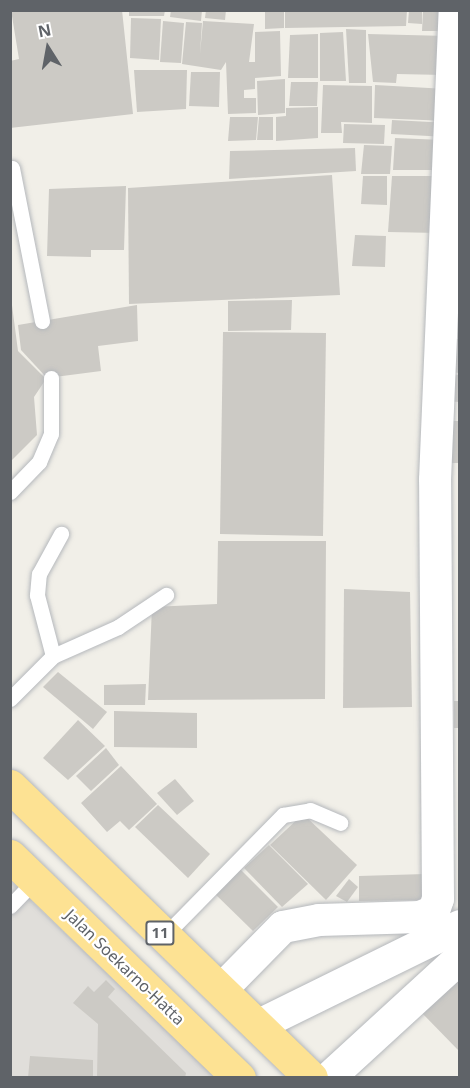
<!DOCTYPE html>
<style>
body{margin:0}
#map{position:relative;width:470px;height:1088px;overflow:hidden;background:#f1efe8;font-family:"Noto Sans",sans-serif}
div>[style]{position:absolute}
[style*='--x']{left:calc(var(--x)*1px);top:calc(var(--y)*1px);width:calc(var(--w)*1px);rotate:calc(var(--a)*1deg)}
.industrial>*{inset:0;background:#e0deda}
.building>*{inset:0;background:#cccac5}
.roads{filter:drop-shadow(0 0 2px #b5b8bc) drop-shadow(0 0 2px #b5b8bc)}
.lane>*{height:15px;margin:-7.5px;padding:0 7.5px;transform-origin:7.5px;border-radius:7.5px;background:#fff}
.street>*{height:32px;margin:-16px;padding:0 16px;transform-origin:16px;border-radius:16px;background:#fff}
.highway>*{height:33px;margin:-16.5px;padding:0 16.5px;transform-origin:16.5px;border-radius:16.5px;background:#fde293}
span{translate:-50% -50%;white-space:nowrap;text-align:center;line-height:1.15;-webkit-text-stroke:4.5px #fff;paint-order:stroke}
.shield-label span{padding:2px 4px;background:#fff;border:2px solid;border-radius:4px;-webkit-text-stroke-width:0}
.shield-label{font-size:15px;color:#5f6368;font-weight:700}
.street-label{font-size:16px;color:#5f6368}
.frame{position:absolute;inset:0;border:12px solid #5f6368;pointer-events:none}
.north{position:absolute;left:18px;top:18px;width:60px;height:60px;-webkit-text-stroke:4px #fff;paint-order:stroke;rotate:349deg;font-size:16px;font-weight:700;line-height:24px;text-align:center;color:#5f6368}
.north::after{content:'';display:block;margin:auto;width:21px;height:27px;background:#5f6368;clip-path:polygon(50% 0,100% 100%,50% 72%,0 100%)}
</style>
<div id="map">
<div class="industrial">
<i style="clip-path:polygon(11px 882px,216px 1077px,11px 1077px)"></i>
</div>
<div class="building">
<i style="clip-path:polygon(11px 10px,122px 10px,133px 114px,10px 128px,10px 61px,19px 59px)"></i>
<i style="clip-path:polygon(129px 10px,165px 10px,164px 16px,129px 16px)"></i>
<i style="clip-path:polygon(171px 10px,202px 10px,201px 21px,170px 17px)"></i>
<i style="clip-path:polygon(206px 10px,226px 10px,225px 20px,205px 18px)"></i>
<i style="clip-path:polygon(265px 10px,284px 10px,284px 28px,265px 29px)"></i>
<i style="clip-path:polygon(285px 10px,407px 10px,406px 26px,285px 28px)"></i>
<i style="clip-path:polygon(409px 10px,422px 10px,422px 24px,408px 23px)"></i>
<i style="clip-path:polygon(423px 10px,447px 10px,445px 31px,422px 31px)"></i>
<i style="clip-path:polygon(131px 18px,161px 19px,159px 60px,130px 58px)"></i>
<i style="clip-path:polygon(163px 21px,184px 23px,181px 63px,160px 62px)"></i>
<i style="clip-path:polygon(203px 21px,254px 24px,249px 62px,255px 62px,255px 32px,280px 31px,281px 76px,255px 78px,255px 89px,244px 90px,244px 98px,256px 98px,256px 113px,228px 114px,226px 62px,221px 70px,182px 64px,186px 22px,202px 23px,200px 54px)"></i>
<i style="clip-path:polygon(346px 29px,366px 30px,366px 83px,349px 83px)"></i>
<i style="clip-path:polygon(343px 32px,346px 81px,320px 81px,320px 33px)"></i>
<i style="clip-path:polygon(318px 34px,318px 78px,288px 78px,290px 35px)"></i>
<i style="clip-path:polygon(368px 34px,447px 36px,444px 75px,397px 74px,396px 83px,373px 82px)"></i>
<i style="clip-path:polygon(134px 70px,187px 70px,186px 109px,137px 112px)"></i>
<i style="clip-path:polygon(191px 72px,220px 72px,219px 107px,189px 106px)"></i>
<i style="clip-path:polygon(285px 79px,285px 113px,258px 115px,257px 81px)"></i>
<i style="clip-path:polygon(291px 82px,318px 82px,317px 106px,289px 106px)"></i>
<i style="clip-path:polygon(323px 85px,372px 86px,372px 123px,341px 122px,342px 133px,321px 133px)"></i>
<i style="clip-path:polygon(375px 85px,447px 89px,448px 121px,374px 118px)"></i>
<i style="clip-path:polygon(318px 107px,318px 138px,276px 141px,276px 117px,286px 116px,286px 108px)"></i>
<i style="clip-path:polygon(230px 117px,258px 117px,256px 140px,228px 141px)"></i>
<i style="clip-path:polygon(259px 117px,273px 117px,273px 140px,257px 140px)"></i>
<i style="clip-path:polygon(392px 120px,450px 123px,448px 137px,391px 134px)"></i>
<i style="clip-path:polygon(344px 124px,385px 125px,384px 144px,343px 143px)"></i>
<i style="clip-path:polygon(395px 138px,443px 140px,442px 170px,393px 170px)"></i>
<i style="clip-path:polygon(364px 145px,392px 146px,390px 174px,361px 174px)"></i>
<i style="clip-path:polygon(355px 148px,356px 171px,229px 179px,230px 151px)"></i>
<i style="clip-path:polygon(332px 175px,340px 295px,129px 304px,128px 188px)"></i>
<i style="clip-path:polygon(363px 176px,387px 176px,387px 205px,361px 204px)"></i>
<i style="clip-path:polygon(392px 176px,443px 176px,439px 233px,388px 232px)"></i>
<i style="clip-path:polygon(126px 186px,124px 250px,91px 250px,91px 257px,47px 256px,49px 189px)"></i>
<i style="clip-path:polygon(355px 235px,386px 236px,385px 267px,352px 266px)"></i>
<i style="clip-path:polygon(10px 290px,18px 351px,46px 379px,34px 397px,37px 435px,10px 462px)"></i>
<i style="clip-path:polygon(292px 300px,291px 330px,228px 331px,228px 301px)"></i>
<i style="clip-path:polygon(137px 305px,138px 341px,98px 346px,101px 371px,47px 378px,21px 350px,18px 325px)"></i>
<i style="clip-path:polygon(223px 332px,326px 333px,323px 536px,220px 534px)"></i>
<i style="clip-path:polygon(454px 339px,460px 339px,460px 373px,446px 372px)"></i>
<i style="clip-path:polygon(444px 374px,460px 375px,460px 402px,441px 401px)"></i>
<i style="clip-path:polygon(442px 421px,460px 421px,460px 463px,441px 463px)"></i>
<i style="clip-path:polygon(218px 541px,326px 541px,325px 699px,148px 700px,152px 607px,217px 604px)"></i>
<i style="clip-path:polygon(344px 589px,410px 592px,412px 707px,343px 708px)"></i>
<i style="clip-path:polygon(58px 672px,107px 712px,93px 729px,43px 687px)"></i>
<i style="clip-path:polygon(146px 684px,145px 705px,104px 705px,104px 685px)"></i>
<i style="clip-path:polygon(454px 701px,460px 701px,460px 728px,454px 728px)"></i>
<i style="clip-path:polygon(114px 711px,197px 713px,197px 748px,114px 747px)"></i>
<i style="clip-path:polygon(78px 720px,105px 746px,68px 780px,43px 758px)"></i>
<i style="clip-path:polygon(106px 748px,119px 765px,91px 791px,76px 776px)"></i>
<i style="clip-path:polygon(121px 766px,157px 804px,129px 830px,120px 821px,107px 832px,81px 803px)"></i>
<i style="clip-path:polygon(175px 779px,194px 801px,177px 815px,157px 793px)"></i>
<i style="clip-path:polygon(158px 805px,210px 854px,188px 878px,135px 827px)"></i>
<i style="clip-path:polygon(303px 814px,357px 865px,326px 900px,270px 845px)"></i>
<i style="clip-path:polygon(269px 845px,308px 884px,282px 907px,244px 868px)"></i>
<i style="clip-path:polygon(237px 866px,278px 907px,253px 931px,211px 890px)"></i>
<i style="clip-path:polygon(425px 874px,422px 900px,359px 901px,359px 876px)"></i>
<i style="clip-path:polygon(349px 879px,358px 887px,347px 902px,336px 896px)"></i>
<i style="clip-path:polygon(460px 974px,460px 1052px,421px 1012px)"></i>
<i style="clip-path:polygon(106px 980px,115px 989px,108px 997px,186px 1073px,185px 1078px,97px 1078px,98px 1024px,73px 1003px,88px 986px,94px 992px)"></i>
<i style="clip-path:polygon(30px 1056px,93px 1060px,93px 1078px,28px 1078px)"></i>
</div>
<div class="roads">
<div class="lane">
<i style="--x:12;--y:168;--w:156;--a:78.9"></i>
<i style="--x:10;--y:492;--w:42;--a:-46"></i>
<i style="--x:39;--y:462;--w:30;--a:-67"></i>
<i style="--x:51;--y:434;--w:56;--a:-90"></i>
<i style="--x:53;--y:656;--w:63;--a:-104.7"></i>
<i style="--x:37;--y:595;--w:21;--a:-85"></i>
<i style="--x:39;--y:574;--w:46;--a:-61.2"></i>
<i style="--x:10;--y:699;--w:61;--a:-45"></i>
<i style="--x:53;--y:656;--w:71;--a:-24"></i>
<i style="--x:118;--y:627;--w:58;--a:-33.7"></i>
<i style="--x:10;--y:906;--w:36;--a:-46"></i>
<i style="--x:164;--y:936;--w:170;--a:-45.5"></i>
<i style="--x:283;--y:815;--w:27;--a:-10"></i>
<i style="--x:310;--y:810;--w:33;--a:23"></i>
</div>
<div class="street">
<i style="--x:221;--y:990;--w:88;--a:-45.5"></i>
<i style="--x:283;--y:927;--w:37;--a:-11"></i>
<i style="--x:319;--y:920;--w:101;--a:-1.7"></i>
<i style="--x:420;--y:917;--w:15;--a:-23"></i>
<i style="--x:434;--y:911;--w:13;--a:-72"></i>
<i style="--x:438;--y:899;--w:419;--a:-90.4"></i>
<i style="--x:435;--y:480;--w:470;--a:-87.6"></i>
<i style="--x:259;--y:1025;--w:224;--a:-26.2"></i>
<i style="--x:329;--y:1078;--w:178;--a:-42.5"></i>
</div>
<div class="highway">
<i style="--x:10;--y:786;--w:419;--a:44.1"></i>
<i style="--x:10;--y:856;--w:319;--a:44.1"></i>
</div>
</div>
<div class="shield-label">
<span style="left:160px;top:933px">11</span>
</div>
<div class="street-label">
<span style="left:125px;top:967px;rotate:44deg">Jalan Soekarno-Hatta</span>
</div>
<div class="frame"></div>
<div class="north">N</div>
</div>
